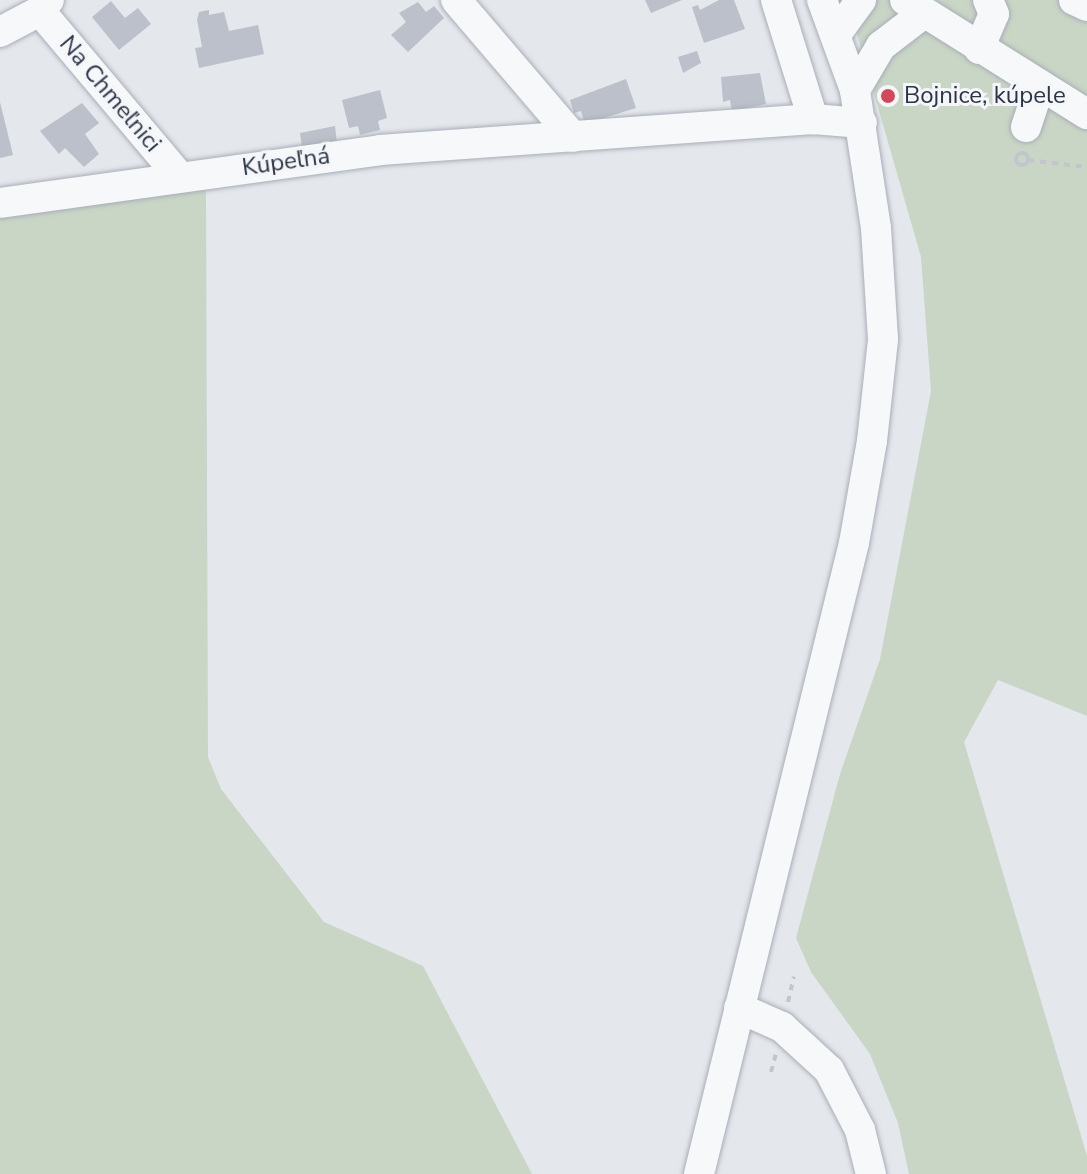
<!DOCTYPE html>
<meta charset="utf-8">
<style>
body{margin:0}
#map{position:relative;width:1087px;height:1174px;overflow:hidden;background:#e4e7ec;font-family:"Nunito Sans",sans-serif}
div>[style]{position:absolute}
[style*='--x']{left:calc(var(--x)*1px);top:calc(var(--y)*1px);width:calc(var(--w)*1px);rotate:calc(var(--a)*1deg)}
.green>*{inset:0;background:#c9d6c5}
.building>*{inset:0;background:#bbc0ca}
.path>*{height:4px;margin-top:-2px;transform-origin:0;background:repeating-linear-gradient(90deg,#c2c5cb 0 6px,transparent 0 12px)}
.path>.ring{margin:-2px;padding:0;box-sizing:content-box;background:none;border:4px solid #c2c5cb;border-radius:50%}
.roads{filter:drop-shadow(0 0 2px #a9aeb7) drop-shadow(0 0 2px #a9aeb7)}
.minor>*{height:30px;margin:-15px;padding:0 15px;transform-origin:15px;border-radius:15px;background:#f7f8fa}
.dots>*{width:22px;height:22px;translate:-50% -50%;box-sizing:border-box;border:4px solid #f4f6f9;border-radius:50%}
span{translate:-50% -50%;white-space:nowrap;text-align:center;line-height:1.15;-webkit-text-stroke:6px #f4f6f9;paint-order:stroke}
.street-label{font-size:24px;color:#2b3445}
.poi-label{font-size:24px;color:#2b3445}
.left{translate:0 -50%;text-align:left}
</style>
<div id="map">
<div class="green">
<i style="clip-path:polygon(838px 0,1087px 0,1087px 716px,998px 680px,964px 742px,1087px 1156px,1087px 1174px,909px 1174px,898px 1123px,870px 1054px,811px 972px,796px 938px,840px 774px,880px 659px,931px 391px,921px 257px,857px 34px)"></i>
<i style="clip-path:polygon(206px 188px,208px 757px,221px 789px,324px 922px,423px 966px,532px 1174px,0 1174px,0 213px)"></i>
</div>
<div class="building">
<i style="clip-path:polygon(645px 0,682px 0,651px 13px)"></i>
<i style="clip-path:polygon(719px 0,734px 0,745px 29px,704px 43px,692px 7px,698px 5px,700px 10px)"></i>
<i style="clip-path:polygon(111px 1px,125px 18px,138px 8px,151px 24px,119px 50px,92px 17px)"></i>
<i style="clip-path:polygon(418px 2px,426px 12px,434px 6px,444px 18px,408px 52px,391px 35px,406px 22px,399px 13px)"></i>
<i style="clip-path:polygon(209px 10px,209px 15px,224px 12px,229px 31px,258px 25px,264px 54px,199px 68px,195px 48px,202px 47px,197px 20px,199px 12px)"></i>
<i style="clip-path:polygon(697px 51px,701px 63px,683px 73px,678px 57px)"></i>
<i style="clip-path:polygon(760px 73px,766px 104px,732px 111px,730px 100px,723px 102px,721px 77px)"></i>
<i style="clip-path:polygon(626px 79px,636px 108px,585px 124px,581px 111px,574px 113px,570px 100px)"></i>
<i style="clip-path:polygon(380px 90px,387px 118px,378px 121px,380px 130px,360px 135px,358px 126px,349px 128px,342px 100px)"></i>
<i style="clip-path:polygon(0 102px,13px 155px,0 158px)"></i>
<i style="clip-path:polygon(82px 103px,99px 123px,85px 134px,99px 154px,84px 167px,65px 148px,59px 154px,40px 131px)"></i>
<i style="clip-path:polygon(335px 126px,337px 144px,302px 147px,300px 133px)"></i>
</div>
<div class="path">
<i class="ring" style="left:1016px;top:153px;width:8px;height:8px"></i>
<i style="--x:1028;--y:160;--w:59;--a:6.8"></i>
<i style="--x:788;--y:1002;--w:26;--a:-77"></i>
<i style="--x:771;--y:1072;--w:20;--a:-75"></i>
</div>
<div class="roads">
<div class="minor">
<i style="--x:456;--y:0;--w:180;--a:49.5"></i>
<i style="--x:776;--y:0;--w:125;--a:72.7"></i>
<i style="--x:905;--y:0;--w:215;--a:32.1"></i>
<i style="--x:1074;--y:0;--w:14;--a:25"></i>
<i style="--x:40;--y:11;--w:217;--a:49.9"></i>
<i style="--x:0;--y:32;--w:45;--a:-27.7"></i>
<i style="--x:40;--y:11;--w:14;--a:-51"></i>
<i style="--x:837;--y:33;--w:41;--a:-54"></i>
<i style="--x:979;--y:49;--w:38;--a:-67"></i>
<i style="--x:994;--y:14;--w:15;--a:-113"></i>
<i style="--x:855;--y:90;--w:51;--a:-59.4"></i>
<i style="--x:881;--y:46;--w:54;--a:-37.5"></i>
<i style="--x:1026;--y:127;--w:41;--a:-71.6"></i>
<i style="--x:0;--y:203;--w:384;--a:-7.9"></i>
<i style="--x:380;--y:150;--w:434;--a:-4.1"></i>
<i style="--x:813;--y:119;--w:49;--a:4.7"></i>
<i style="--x:739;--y:1008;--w:47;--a:23.8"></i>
<i style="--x:782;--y:1027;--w:64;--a:42.5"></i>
<i style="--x:829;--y:1070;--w:68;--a:62.7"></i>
<i style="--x:860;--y:1130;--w:45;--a:76"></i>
<i style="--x:699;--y:1174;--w:650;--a:-76.2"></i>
<i style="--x:854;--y:543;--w:104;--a:-80"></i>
<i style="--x:872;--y:441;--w:103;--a:-83.8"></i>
<i style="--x:883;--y:339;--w:111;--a:-93.6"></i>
<i style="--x:876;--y:228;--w:140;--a:-98.7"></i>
<i style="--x:855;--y:90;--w:96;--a:-110.1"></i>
</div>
</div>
<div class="dots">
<i style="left:888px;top:96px;background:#d1495b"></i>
</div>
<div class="street-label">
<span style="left:110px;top:94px;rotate:50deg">Na Chmeľnici</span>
<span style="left:286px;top:162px;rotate:-8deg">Kúpeľná</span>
</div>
<div class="poi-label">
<span class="left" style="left:904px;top:96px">Bojnice, kúpele</span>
</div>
</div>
